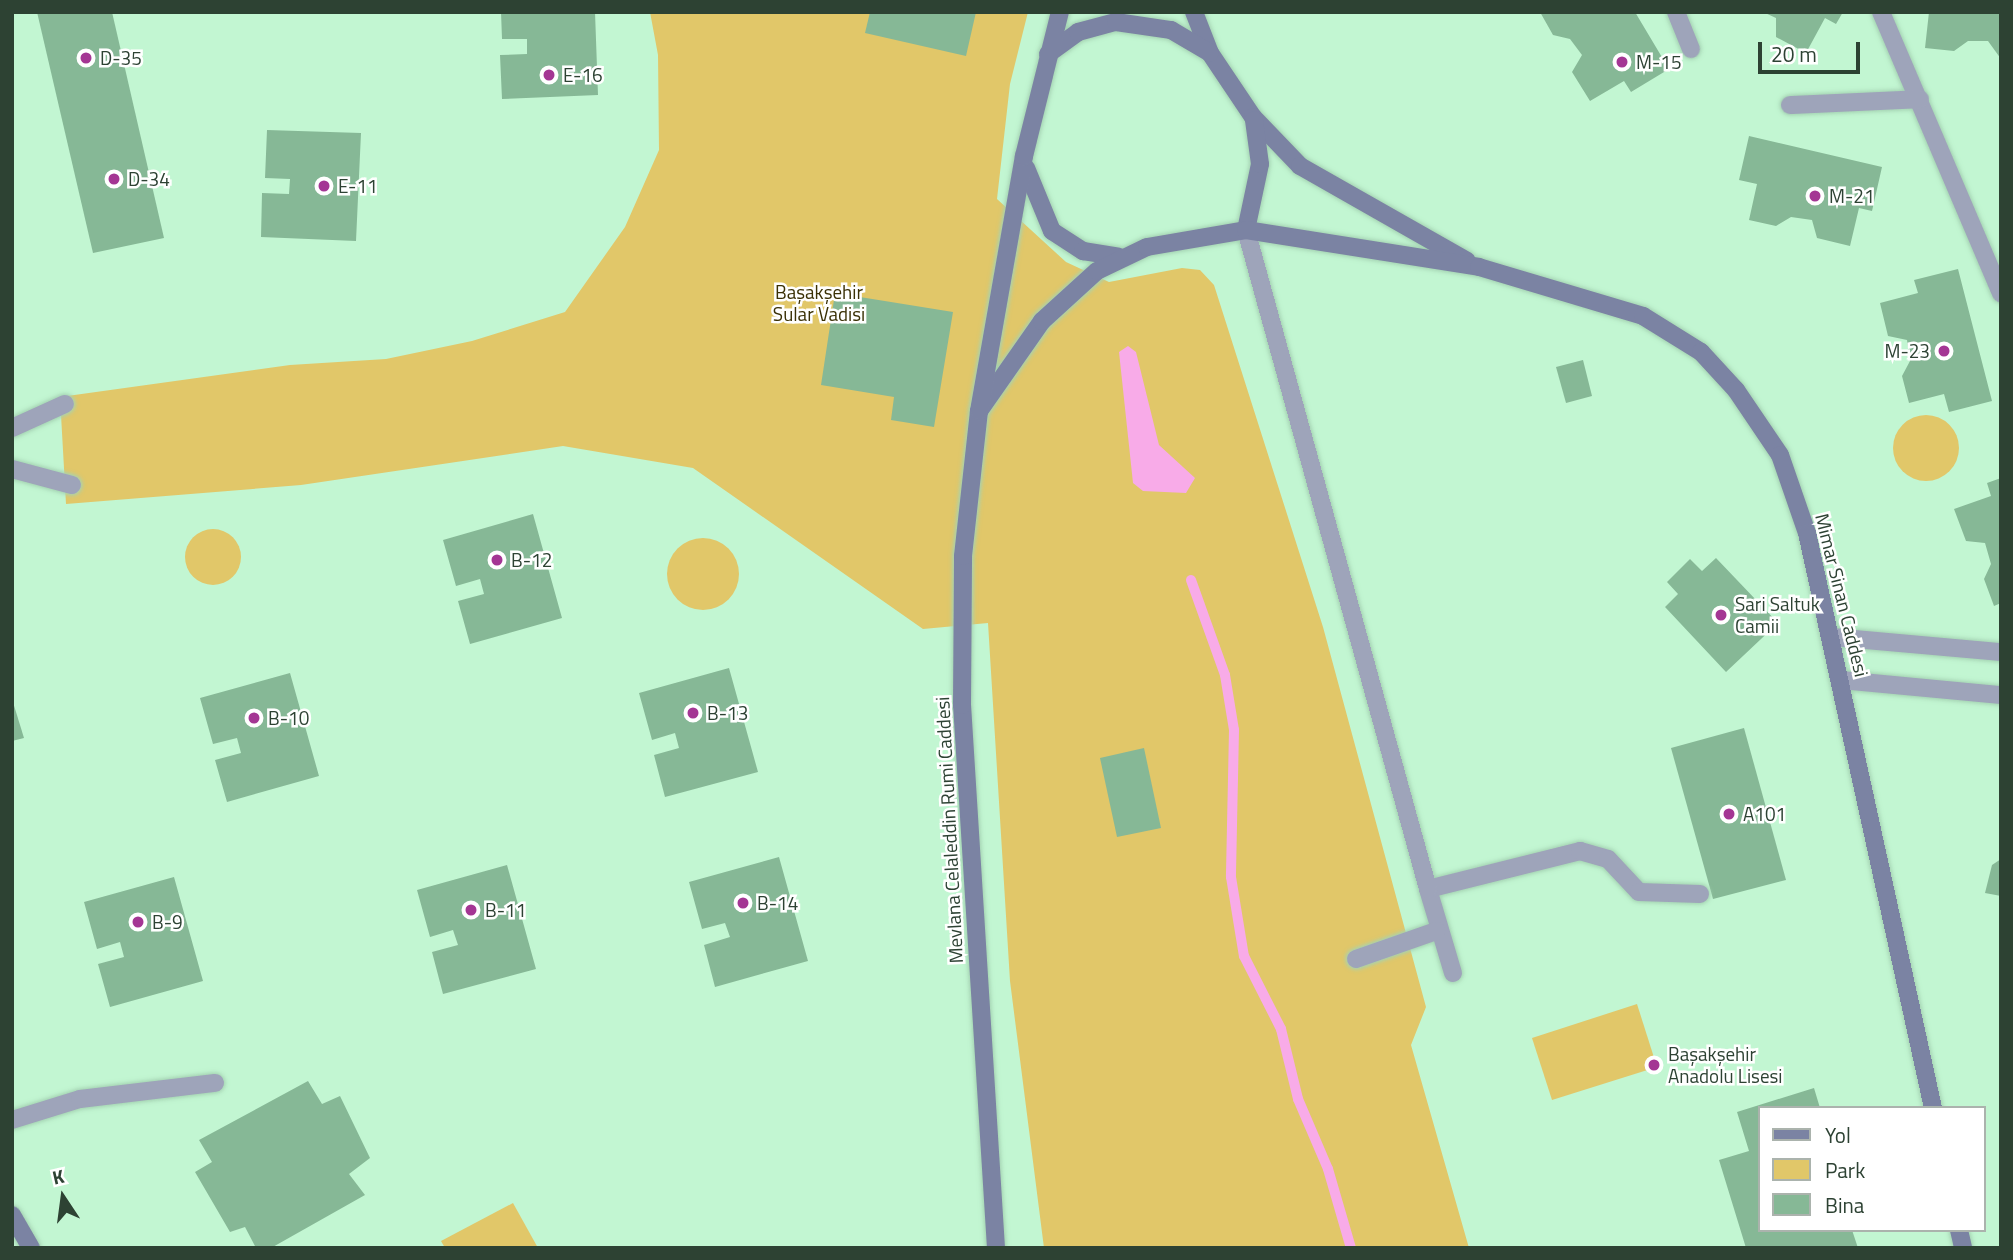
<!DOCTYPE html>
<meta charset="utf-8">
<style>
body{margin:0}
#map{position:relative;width:2013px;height:1260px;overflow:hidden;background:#c2f6d2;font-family:"Titillium Web",sans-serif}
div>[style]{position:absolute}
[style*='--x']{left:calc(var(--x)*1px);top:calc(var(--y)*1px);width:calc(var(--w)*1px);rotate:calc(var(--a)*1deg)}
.green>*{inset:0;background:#e1c769}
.round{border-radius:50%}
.water>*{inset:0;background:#f8abe8}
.stream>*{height:10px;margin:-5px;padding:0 5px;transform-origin:5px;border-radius:5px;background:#f8abe8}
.building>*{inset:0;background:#86b896}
.roads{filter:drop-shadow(0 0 2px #a4d2b2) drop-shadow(0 0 2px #a4d2b2)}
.lane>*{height:18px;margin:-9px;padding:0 9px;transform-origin:9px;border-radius:9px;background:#9ea4ba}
.street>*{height:18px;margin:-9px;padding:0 9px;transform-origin:9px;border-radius:9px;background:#9ea4ba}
.secondary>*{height:18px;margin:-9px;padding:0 9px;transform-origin:9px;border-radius:9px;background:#7b83a3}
.dots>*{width:19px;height:19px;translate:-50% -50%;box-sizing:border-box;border:4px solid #fff;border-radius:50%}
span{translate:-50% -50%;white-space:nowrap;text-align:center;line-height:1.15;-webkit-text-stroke:5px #fff;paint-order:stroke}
.poi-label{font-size:19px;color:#2d4233}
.left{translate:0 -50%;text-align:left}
.right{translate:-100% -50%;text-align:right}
.park-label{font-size:19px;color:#3a3005}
.street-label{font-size:19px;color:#2d4233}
.frame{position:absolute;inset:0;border:14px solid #2d4233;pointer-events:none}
.legend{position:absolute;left:1758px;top:1106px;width:228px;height:126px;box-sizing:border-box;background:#fff;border:2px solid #abb3ad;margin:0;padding:9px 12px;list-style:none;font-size:21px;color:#2d4233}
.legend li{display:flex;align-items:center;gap:14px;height:35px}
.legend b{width:35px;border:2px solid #abb3ad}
.north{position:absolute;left:28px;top:1162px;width:70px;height:70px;-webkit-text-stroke:5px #fff;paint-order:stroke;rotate:347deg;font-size:19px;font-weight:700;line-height:28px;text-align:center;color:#2d4233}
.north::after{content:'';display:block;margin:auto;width:24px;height:32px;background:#2d4233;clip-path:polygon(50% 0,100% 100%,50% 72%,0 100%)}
.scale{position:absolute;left:1758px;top:42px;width:102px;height:32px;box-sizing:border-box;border:4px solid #2d4233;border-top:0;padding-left:9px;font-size:21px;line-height:24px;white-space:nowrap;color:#2d4233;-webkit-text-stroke:5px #fff;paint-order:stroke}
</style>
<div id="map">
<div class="green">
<i style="clip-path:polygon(650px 12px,1028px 12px,1010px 84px,997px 199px,1066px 262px,1109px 282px,1182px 268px,1200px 270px,1214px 285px,1323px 627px,1426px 1007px,1411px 1045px,1469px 1248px,1044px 1248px,1010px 981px,988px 623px,923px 629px,693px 468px,563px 446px,301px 485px,66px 504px,60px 397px,290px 365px,386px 359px,472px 341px,565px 312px,625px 227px,659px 150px,658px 55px)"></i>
<i class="round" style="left:1893px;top:415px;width:66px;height:66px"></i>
<i class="round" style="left:185px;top:529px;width:56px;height:56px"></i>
<i class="round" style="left:667px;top:538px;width:72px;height:72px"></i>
<i style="clip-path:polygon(1637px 1004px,1657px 1067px,1552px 1100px,1532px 1038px)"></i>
<i style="clip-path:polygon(513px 1203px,538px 1248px,445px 1248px,441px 1241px)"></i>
</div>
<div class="water">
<i style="clip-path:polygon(1128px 346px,1136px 352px,1159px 445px,1195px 478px,1186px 493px,1143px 491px,1133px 483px,1119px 352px)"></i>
</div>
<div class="stream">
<i style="--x:1191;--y:580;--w:101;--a:70.3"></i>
<i style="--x:1225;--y:675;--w:56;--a:80.7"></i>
<i style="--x:1234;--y:730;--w:147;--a:91.2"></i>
<i style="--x:1231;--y:877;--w:80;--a:80.7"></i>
<i style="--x:1244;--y:956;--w:82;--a:63.1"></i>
<i style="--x:1281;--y:1029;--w:72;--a:76.3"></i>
<i style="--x:1298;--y:1099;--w:76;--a:66.8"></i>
<i style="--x:1328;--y:1169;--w:82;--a:73.8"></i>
</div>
<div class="building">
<i style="clip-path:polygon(37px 12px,112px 12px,164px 238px,93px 253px)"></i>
<i style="clip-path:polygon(501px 12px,595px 12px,598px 95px,502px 99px,500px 55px,527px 54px,527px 39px,502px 39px)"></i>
<i style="clip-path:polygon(870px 12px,976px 12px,966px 56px,865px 33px)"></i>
<i style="clip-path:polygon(1540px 12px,1635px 12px,1669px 69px,1631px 92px,1624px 81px,1590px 101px,1572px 72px,1582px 55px,1570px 39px,1553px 35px)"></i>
<i style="clip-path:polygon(1763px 12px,1843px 12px,1836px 24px,1825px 18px,1806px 53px,1776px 37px,1776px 18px)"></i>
<i style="clip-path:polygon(1929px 12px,2001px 12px,2001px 59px,1988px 41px,1968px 41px,1954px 51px,1925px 48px)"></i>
<i style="clip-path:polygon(267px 130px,361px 133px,356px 241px,261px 237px,262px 193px,289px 194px,290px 179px,265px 178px)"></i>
<i style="clip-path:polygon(1749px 136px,1882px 167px,1872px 211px,1859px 208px,1850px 246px,1817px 238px,1812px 220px,1791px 217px,1776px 226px,1749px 220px,1757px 184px,1739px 180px)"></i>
<i style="clip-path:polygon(1958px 269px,1992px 401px,1949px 412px,1944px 394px,1909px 403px,1902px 376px,1910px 361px,1907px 340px,1888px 336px,1880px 303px,1918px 293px,1914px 280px)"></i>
<i style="clip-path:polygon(835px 293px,953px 312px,934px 427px,891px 420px,894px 397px,821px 385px)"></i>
<i style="clip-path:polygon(1583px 360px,1592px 396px,1566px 403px,1556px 367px)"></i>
<i style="clip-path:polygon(2001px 478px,2001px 603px,1994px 606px,1984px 579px,1991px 564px,1985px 543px,1966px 541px,1954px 509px,1991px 496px,1987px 483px)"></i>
<i style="clip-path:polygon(533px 514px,562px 618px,470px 644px,458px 601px,484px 594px,480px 579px,456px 586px,443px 540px)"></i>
<i style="clip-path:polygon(1716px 558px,1778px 623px,1726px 672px,1665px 607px,1678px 594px,1667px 582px,1690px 559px,1702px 571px)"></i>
<i style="clip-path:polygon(729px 668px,758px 772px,665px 797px,654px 755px,679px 748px,675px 733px,652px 740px,639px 693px)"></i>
<i style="clip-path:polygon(290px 673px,319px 776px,227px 802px,215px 760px,241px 753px,237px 738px,213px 744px,200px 698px)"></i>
<i style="clip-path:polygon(12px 699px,24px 738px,12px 741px)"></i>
<i style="clip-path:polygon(1744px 728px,1786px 880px,1713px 899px,1671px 748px)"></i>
<i style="clip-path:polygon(1144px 748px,1161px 828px,1117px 837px,1100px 758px)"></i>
<i style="clip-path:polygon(779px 857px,808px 961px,715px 987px,704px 945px,730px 937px,725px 923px,702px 929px,689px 882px)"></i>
<i style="clip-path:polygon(2001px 859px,2001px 896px,1985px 893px,1992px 865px)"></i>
<i style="clip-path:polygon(507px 865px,536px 969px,443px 994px,432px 952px,458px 945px,453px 930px,430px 937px,417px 890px)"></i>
<i style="clip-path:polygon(174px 877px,203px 981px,110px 1007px,98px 964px,124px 957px,120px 942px,97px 949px,84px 902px)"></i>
<i style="clip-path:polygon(308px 1081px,322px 1104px,340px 1096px,370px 1158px,349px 1174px,365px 1195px,271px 1248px,256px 1248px,245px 1227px,230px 1232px,195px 1172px,212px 1162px,199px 1140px)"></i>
<i style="clip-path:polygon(1814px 1088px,1820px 1108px,1759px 1108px,1759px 1230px,1852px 1230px,1858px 1248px,1746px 1248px,1719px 1160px,1749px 1151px,1737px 1112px)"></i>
</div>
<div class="roads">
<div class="lane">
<i style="--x:1676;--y:12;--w:40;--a:68"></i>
<i style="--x:1881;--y:12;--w:306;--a:66.9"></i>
<i style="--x:1790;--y:105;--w:130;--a:-2.6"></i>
<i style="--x:1832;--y:637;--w:170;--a:5.1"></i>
<i style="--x:1841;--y:680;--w:161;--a:5.4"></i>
<i style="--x:1453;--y:973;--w:88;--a:-106.6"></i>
<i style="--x:1428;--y:889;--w:157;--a:-14"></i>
<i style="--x:1580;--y:851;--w:29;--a:16"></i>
<i style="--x:1608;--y:859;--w:45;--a:46.8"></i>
<i style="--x:1639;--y:892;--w:61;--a:1.9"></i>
<i style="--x:12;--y:1120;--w:71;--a:-17.2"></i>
<i style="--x:80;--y:1099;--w:136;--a:-6.8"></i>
</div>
<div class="street">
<i style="--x:1246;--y:230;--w:684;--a:74.56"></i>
<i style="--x:12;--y:428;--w:58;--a:-24.4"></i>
<i style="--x:12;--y:469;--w:62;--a:14.9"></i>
<i style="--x:1356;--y:959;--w:85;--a:-19.3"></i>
</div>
<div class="secondary">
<i style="--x:1194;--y:12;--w:44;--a:68.7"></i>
<i style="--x:1210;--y:53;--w:77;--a:56.1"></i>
<i style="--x:1253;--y:117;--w:68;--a:46.2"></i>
<i style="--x:1300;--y:166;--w:192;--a:29.6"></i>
<i style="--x:1048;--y:54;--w:37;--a:-36"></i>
<i style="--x:1078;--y:32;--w:39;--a:-15"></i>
<i style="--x:1116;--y:22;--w:56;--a:8.3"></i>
<i style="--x:1171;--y:30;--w:45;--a:30.5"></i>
<i style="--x:1026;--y:168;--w:68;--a:67.6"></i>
<i style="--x:1052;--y:231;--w:37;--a:33"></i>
<i style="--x:1083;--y:251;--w:36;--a:9"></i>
<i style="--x:1246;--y:230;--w:67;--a:-78"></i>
<i style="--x:1260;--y:164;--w:44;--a:-97.8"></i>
<i style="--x:979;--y:411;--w:110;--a:-55"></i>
<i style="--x:1042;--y:321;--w:74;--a:-42.3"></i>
<i style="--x:1097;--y:271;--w:55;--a:-25.6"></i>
<i style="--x:1147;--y:247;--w:100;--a:-9.7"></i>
<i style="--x:1246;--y:230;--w:236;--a:9"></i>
<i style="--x:1479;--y:267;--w:171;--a:16.6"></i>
<i style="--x:1643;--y:316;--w:68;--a:31.8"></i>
<i style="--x:1701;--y:352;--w:52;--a:47.4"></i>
<i style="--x:1736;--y:390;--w:78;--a:55.9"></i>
<i style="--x:1780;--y:455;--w:83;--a:70.9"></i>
<i style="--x:1807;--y:533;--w:589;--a:77.64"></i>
<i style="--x:12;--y:1215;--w:38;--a:60"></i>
<i style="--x:1959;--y:1230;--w:18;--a:77"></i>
<i style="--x:996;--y:1248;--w:544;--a:-93.58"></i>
<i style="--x:962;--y:705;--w:149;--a:-89.6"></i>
<i style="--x:963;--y:556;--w:146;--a:-83.7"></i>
<i style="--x:979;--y:411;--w:259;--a:-80"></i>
<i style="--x:1024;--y:156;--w:148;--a:-76"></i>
</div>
</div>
<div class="dots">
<i style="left:86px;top:58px;background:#a43694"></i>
<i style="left:1622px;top:62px;background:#a43694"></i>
<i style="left:549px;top:75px;background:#a43694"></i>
<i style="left:114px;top:179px;background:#a43694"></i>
<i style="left:324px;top:186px;background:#a43694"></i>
<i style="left:1815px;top:196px;background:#a43694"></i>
<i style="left:1944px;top:351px;background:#a43694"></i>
<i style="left:497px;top:560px;background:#a43694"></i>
<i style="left:1721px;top:615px;background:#a43694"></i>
<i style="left:693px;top:713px;background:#a43694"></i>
<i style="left:254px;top:718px;background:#a43694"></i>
<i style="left:1729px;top:814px;background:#a43694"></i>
<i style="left:743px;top:903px;background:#a43694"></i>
<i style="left:471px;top:910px;background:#a43694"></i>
<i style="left:138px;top:922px;background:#a43694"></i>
<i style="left:1654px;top:1065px;background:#a43694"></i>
</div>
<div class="poi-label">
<span class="left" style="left:100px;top:58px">D-35</span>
<span class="left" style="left:1636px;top:62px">M-15</span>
<span class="left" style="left:563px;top:75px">E-16</span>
<span class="left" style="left:128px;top:179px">D-34</span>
<span class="left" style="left:338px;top:186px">E-11</span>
<span class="left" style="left:1829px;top:196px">M-21</span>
<span class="right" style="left:1930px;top:351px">M-23</span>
<span class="left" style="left:511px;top:560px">B-12</span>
<span class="left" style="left:1735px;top:615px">Sari Saltuk<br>Camii</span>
<span class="left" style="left:707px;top:713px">B-13</span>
<span class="left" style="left:268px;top:718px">B-10</span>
<span class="left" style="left:1743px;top:814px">A101</span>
<span class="left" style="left:757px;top:903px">B-14</span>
<span class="left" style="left:485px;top:910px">B-11</span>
<span class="left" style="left:152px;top:922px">B-9</span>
<span class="left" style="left:1668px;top:1065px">Başakşehir<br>Anadolu Lisesi</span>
</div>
<div class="park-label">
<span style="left:819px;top:303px">Başakşehir<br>Sular Vadisi</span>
</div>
<div class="street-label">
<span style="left:1842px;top:595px;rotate:76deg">Mimar Sinan Caddesi</span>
<span style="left:949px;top:830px;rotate:-93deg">Mevlana Celaleddin Rumi Caddesi</span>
</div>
<div class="frame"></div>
<ul class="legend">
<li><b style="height:9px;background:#7b83a3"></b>Yol</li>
<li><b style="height:19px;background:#e1c769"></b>Park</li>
<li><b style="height:19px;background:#86b896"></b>Bina</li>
</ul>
<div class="north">K</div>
<div class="scale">20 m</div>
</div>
